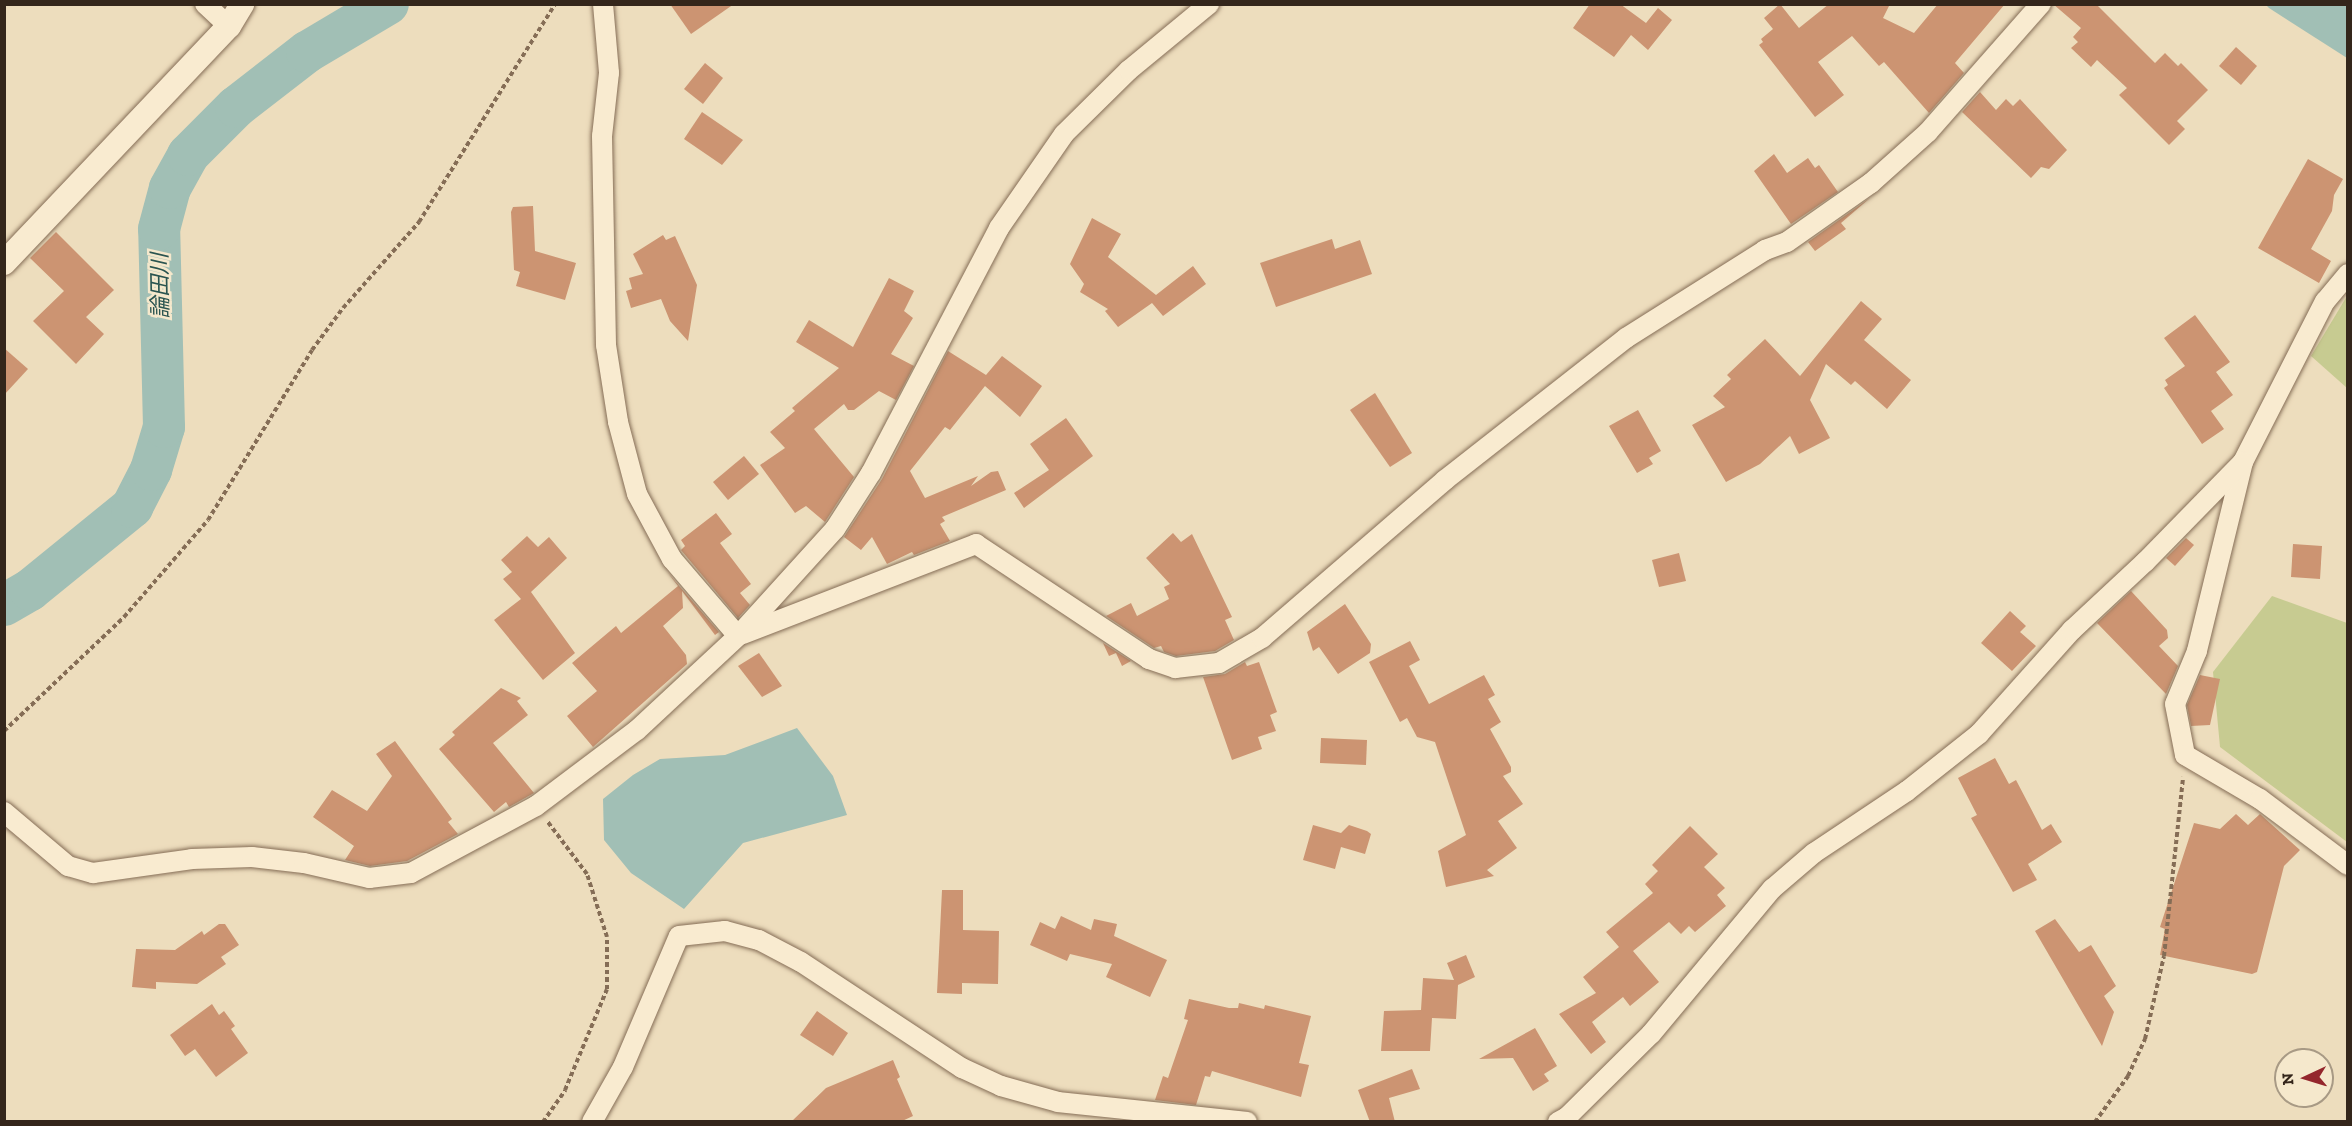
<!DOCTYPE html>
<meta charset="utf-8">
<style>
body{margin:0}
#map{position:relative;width:2352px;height:1126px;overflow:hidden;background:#edddbd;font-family:"Zilla Slab","Noto Sans JP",serif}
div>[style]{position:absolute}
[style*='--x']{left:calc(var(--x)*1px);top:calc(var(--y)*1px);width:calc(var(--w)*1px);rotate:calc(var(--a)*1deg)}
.green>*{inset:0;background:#c7cb91}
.water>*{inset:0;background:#a1bfb5}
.river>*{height:42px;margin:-21px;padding:0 21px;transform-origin:21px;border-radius:21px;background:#a1bfb5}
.building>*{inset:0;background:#cc9472}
.path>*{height:4px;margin-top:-2px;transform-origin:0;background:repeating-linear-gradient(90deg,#856d56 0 4.5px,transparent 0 7.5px)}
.roads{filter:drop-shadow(0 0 2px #856d56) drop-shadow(0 0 2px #856d56)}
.minor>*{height:20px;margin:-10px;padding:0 10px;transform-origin:10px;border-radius:10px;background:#f9ebd0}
.tertiary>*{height:24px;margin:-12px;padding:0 12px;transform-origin:12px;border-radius:12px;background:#f9ebd0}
span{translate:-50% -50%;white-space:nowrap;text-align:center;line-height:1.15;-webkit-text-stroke:5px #f5e8cc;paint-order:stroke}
.water-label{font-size:22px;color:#2a5450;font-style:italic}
.frame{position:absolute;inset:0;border:6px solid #34261b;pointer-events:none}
.north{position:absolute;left:2274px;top:1048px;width:60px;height:60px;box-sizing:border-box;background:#f5e8cc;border:2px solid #a89a85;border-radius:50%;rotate:266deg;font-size:16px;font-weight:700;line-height:24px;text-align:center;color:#34261b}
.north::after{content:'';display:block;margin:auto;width:21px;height:27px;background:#94262c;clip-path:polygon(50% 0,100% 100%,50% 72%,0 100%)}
</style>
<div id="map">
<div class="green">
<i style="clip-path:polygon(2347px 296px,2348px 388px,2347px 388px,2311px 356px)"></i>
<i style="clip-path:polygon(2272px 596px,2347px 623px,2347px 842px,2220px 747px,2213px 672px)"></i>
</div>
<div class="water">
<i style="clip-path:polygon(2266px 5px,2347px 5px,2347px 58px,2269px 8px)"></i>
<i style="clip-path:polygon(797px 728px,833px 776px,847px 815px,743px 843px,684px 909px,631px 873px,604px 840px,603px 799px,633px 775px,660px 759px,725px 755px)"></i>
</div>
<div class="river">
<i style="--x:4;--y:605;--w:30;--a:-30"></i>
<i style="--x:30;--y:590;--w:132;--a:-39.1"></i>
<i style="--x:132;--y:507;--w:42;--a:-62.8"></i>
<i style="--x:151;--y:470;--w:45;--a:-73.2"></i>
<i style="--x:164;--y:427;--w:198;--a:-91.4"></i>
<i style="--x:159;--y:229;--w:42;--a:-75"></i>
<i style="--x:170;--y:188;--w:38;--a:-61"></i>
<i style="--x:188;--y:155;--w:68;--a:-45"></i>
<i style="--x:236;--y:107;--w:90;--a:-37.8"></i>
<i style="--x:307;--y:52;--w:94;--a:-30.7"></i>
</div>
<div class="building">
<i style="clip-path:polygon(670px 4px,734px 4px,691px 34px)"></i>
<i style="clip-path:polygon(1590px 4px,1620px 4px,1646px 23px,1658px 8px,1672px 20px,1648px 50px,1631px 35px,1614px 57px,1573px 28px)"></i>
<i style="clip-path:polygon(1780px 4px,1799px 28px,1829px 4px,1890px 4px,1883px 18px,1914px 33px,1938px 4px,2005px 4px,1955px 63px,1964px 73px,1929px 113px,1884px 62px,1879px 66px,1852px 36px,1818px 62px,1844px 95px,1815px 117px,1759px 45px,1763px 42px,1761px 39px,1773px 29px,1764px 18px)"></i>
<i style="clip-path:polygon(2053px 4px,2096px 4px,2155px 63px,2165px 53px,2178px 66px,2181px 63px,2208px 90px,2177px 121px,2185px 129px,2169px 145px,2119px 95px,2127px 88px,2097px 60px,2091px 67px,2071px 48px,2078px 42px,2073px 37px,2081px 28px)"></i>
<i style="clip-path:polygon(2236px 47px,2257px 66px,2241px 85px,2219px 66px)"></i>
<i style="clip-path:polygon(705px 63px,723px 78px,703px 104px,684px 89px)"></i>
<i style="clip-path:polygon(1980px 92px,1996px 110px,2006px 99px,2013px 106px,2020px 99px,2067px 150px,2049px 169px,2041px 167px,2031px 178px,1962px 112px)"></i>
<i style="clip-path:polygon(702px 112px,743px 140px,722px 165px,684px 139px)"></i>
<i style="clip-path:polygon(1774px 154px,1787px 173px,1808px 158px,1815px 168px,1819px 165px,1838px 192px,1791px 224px,1754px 171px)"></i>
<i style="clip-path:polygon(2308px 159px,2343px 179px,2334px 195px,2332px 211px,2311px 249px,2331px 261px,2319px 283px,2258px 248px)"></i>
<i style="clip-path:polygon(1870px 198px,1841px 223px,1846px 229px,1815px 251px,1808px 242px)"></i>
<i style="clip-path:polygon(533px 206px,535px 251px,576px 263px,565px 300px,516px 286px,520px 272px,514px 270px,511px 212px,513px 207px)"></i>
<i style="clip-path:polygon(1092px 218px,1121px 234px,1108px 257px,1156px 295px,1193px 266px,1206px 284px,1163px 316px,1152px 303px,1118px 327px,1105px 311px,1108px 309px,1080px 292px,1084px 284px,1070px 264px)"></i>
<i style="clip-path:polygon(56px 232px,114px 290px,86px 317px,104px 334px,76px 364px,33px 321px,64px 291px,30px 258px)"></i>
<i style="clip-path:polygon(663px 235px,666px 240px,675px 236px,697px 285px,688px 341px,670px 321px,661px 299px,631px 308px,626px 291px,632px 289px,629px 278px,643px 274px,633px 254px)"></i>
<i style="clip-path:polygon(1332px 239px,1335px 249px,1360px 240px,1372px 274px,1276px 307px,1260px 263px)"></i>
<i style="clip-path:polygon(889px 278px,914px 291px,904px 311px,913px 318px,891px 354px,914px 366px,896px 400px,879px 391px,854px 410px,848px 410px,844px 404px,814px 429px,854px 477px,825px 522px,806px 506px,795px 513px,760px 465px,785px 448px,770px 432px,795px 411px,792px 408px,839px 368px,796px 342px,809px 320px,853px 347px)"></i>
<i style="clip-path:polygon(1861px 301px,1882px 319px,1864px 340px,1911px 380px,1887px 409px,1855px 381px,1851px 385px,1826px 364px,1810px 400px,1830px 438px,1799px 454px,1790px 436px,1760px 464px,1726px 482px,1692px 425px,1725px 407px,1713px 396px,1731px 379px,1727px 375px,1765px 339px,1800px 376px)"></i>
<i style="clip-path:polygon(2195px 315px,2230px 362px,2216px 372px,2233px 395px,2211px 411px,2224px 429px,2202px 444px,2164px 388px,2168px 385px,2165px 380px,2185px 366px,2164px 338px)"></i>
<i style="clip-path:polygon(4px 348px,28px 369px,4px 395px)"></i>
<i style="clip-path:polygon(948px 351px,986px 375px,1002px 356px,1042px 386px,1020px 417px,985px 386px,950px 430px,945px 427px,910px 471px,925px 498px,978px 476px,971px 486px,991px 472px,998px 471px,1006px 490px,942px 517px,945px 521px,940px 524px,950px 541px,914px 555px,912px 552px,887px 564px,872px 537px,861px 550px,844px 537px,882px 479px)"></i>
<i style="clip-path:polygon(1375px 393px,1412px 453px,1390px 467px,1350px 410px)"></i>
<i style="clip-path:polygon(1638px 410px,1661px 451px,1649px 458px,1653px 464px,1637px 473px,1609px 426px)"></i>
<i style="clip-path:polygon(1066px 418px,1093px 456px,1024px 508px,1014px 493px,1049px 470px,1030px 444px)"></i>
<i style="clip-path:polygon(744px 456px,759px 474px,728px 500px,713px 482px)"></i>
<i style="clip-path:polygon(716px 513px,732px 534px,720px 543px,751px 584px,740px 593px,750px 605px,738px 618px,681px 550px,685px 546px,681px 540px)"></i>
<i style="clip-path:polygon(1173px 533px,1181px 542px,1192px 534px,1232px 617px,1225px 620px,1234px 640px,1215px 651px,1176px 656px,1164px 652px,1161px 646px,1154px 648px,1106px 616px,1131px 603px,1137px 616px,1169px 599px,1164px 587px,1170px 584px,1146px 558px)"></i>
<i style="clip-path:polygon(527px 536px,538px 547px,549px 537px,567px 558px,531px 592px,575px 653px,543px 680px,494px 620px,521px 599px,503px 579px,512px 572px,501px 560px)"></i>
<i style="clip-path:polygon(2186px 538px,2194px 545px,2175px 566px,2166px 558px)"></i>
<i style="clip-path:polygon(2293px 544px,2322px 546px,2320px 579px,2291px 577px)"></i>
<i style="clip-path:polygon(1679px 553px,1686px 581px,1659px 587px,1652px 560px)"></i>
<i style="clip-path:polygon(668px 573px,719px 632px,715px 635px,682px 591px,683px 608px,663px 626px,686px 655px,687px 664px,593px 747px,567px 716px,597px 691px,572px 663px,616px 626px,621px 633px,678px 586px)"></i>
<i style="clip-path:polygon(2131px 591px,2167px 630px,2168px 638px,2159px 646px,2178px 666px,2166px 694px,2097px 623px)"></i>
<i style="clip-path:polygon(1345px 604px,1371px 644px,1370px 653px,1338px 674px,1319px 647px,1313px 651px,1307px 632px)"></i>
<i style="clip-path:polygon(2010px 611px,2026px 626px,2020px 632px,2036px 646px,2012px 671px,1981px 643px)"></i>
<i style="clip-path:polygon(1410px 641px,1420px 660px,1409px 666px,1429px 704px,1484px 675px,1495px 695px,1488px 699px,1501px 722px,1490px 729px,1511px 767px,1511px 772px,1503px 776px,1523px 804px,1498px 821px,1517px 848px,1487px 870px,1494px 876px,1446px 887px,1438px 851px,1466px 835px,1435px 742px,1417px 737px,1407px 718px,1400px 722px,1369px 662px)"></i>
<i style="clip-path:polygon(1103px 643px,1131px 661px,1122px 666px,1116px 653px,1109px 656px)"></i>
<i style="clip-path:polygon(759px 653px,782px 686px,762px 697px,738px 666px)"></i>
<i style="clip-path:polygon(1245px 662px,1247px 666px,1259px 662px,1277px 712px,1270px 715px,1276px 731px,1258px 737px,1262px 749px,1232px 760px,1203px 677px,1225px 674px)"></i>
<i style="clip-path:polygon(2200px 675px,2220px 679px,2210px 725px,2191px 726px,2187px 705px)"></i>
<i style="clip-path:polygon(501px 688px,521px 698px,517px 701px,528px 715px,493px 743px,534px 793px,509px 807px,506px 802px,494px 812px,439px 749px,455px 735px,452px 732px)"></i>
<i style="clip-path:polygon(1321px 738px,1367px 740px,1366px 765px,1320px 763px)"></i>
<i style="clip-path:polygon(395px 741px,452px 819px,448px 822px,458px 834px,407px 861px,370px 866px,345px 860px,354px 846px,313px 817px,332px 790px,367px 811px,392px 776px,376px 754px)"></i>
<i style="clip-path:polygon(1995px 758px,2009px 784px,2016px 780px,2042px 830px,2051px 824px,2062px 842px,2028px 864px,2037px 880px,2013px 892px,1971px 818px,1977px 815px,1958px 778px)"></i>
<i style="clip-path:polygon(2236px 814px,2248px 825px,2260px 814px,2300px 850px,2284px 866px,2257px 972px,2252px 974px,2160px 955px,2165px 929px,2160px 927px,2194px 823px,2220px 829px)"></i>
<i style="clip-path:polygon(1313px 825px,1341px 833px,1349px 825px,1367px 831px,1371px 834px,1365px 854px,1341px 847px,1335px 869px,1303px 860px)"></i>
<i style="clip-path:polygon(1690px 826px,1718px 854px,1704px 867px,1725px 888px,1717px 895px,1726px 906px,1695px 932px,1689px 926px,1681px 934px,1669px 922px,1633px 951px,1659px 982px,1630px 1006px,1623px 997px,1592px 1022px,1606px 1042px,1591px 1054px,1559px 1014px,1596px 993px,1583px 977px,1619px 947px,1606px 932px,1653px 893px,1645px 884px,1658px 871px,1652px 865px)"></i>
<i style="clip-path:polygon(942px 890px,963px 890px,963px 930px,999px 931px,998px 984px,962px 983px,962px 994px,937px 993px)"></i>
<i style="clip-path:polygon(1061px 916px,1091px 930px,1094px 919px,1117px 924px,1114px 936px,1167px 960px,1150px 997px,1106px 977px,1112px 964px,1070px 954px,1067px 961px,1030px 945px,1040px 922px,1055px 929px)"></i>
<i style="clip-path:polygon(2055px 919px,2079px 952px,2091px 945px,2116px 986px,2104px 996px,2114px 1012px,2102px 1046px,2035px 931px)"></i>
<i style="clip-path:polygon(219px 924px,225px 924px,239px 945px,221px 957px,226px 964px,197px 984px,156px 982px,156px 989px,132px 987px,136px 949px,175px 950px,202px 931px,204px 935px)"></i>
<i style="clip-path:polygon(1466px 955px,1475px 977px,1458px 985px,1456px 1019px,1432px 1018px,1430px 1051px,1381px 1051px,1384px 1011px,1421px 1010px,1423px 978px,1454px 980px,1447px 963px)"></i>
<i style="clip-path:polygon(1189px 999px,1229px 1008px,1238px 1008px,1239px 1003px,1264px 1009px,1265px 1005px,1311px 1016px,1299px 1063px,1309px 1065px,1301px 1097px,1212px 1071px,1210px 1077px,1205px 1076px,1196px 1105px,1155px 1100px,1163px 1076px,1168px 1078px,1188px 1020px,1184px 1019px)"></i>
<i style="clip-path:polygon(212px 1004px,219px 1015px,224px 1011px,235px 1026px,231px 1029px,248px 1053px,216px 1077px,195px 1049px,185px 1056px,170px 1035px)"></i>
<i style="clip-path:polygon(817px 1011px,848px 1033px,833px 1056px,800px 1035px)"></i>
<i style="clip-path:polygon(1535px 1028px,1557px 1066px,1544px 1074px,1549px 1081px,1533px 1091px,1513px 1058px,1479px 1059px)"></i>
<i style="clip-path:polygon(893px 1060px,900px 1077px,897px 1079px,913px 1116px,900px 1122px,791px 1122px,826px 1088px)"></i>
<i style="clip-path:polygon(1412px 1069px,1420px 1089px,1389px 1098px,1395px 1122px,1370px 1122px,1358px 1090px)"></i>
</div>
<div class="path">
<i style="--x:4;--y:731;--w:166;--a:-43.5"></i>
<i style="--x:124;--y:617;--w:128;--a:-49.1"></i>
<i style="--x:208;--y:520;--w:199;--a:-58.5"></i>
<i style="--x:312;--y:350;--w:52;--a:-53.6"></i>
<i style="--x:343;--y:308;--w:115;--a:-48.5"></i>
<i style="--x:419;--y:222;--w:257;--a:-58"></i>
<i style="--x:543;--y:1122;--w:39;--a:-55"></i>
<i style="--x:565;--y:1090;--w:109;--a:-67.4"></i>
<i style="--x:607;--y:989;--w:52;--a:-90"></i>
<i style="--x:607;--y:937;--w:66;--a:-107.6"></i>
<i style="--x:587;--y:874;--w:66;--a:-127"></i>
<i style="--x:2095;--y:1122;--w:57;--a:-54.3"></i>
<i style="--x:2128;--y:1076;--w:41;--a:-65.3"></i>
<i style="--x:2145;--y:1039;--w:85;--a:-77.1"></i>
<i style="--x:2164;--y:956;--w:180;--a:-83.9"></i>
</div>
<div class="roads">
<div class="minor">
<i style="--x:205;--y:4;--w:33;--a:43"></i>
<i style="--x:603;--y:4;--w:69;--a:85"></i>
<i style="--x:609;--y:73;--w:63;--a:96.3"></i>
<i style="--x:602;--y:136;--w:209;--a:88.9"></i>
<i style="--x:606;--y:345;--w:78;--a:81.1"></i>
<i style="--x:618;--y:422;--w:74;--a:75.2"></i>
<i style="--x:637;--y:494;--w:74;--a:61.7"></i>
<i style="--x:672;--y:559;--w:101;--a:49.4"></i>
<i style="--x:2348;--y:274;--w:35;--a:130"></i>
<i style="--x:2325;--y:301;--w:181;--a:117"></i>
<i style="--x:2243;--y:462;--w:195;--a:103.7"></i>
<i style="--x:2197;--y:651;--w:57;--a:112.5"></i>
<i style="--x:2175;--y:704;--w:52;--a:78.9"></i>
<i style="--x:2185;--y:755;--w:87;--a:30.4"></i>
<i style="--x:2260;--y:799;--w:110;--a:36.9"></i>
<i style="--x:743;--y:634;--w:250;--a:-21.1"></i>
<i style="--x:976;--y:544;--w:208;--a:33.6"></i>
<i style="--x:1149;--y:659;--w:28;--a:19"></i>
<i style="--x:1175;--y:668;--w:44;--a:-6.5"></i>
<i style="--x:1219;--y:663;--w:50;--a:-30.2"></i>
<i style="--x:1262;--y:638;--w:242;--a:-40.8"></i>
<i style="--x:1445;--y:480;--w:230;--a:-38.1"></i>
<i style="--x:1626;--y:338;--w:165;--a:-32.3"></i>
<i style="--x:1765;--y:250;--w:23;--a:-20"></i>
<i style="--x:1787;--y:242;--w:103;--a:-35.1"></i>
<i style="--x:1871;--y:183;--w:76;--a:-41.8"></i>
<i style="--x:1928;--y:132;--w:171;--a:-48.6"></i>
<i style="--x:4;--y:812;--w:84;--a:40.2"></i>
<i style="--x:68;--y:866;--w:26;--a:16"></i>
<i style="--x:93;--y:873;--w:100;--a:-8"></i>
<i style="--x:192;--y:859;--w:60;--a:-1.9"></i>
<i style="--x:252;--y:857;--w:52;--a:6.6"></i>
<i style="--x:304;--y:863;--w:67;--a:13"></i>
<i style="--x:369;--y:878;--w:42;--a:-6.8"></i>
<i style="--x:411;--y:873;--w:142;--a:-28.2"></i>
<i style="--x:536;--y:806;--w:126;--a:-37"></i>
<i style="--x:637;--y:730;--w:138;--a:-42.9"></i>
<i style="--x:738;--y:636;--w:144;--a:-47.8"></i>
<i style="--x:835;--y:529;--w:67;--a:-57.3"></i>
<i style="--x:871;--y:473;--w:276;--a:-62.4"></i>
<i style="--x:999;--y:228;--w:114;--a:-55.3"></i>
<i style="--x:1064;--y:134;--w:91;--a:-44.6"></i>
<i style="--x:1129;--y:70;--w:104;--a:-39.5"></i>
<i style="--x:592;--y:1122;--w:63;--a:-60.6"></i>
<i style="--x:623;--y:1067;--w:142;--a:-66.9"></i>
<i style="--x:679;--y:936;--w:46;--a:-6.2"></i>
<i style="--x:725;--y:931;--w:35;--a:15"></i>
<i style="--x:759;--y:940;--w:47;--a:27.6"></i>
<i style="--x:801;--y:962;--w:193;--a:33.4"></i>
<i style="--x:962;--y:1068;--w:43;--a:24.8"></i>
<i style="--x:1001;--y:1086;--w:59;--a:15.7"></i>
<i style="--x:1058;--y:1102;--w:190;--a:6"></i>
<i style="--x:1558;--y:1122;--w:10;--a:-29"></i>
<i style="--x:1567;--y:1117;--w:118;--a:-44.7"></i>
<i style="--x:1651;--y:1034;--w:189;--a:-50.2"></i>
<i style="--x:1772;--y:889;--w:55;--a:-40.6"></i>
<i style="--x:1814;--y:853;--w:112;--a:-33.7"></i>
<i style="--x:1907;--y:791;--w:92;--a:-38.4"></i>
<i style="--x:1979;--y:734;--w:140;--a:-48.2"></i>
<i style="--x:2072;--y:630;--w:100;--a:-43"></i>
<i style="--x:2145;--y:562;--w:140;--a:-45.6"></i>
</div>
<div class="tertiary">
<i style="--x:4;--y:263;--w:327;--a:-46.5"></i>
<i style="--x:229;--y:26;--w:26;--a:-59"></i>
</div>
</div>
<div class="water-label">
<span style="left:160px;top:286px;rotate:-91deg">論田川</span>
</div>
<div class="frame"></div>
<div class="north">N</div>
</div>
